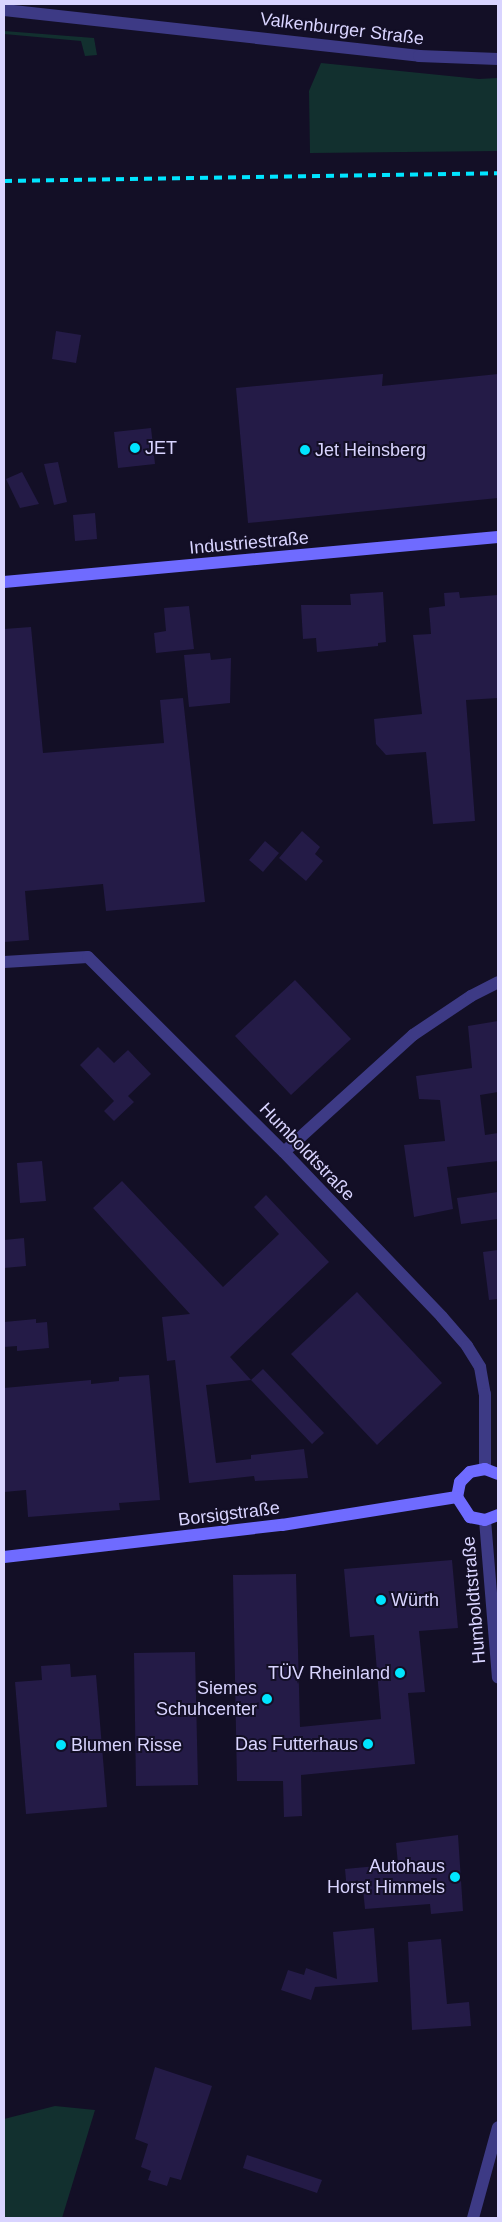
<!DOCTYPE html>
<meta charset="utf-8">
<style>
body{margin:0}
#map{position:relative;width:502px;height:2222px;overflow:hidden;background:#130f26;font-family:Helvetica,sans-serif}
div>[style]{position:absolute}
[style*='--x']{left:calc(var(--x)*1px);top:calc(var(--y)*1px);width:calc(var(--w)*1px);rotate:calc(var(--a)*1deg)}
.green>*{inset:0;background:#12302f}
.building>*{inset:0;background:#241b47}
.street>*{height:12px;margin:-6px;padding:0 6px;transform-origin:6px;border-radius:6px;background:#3d3a85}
.secondary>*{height:12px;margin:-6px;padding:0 6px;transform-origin:6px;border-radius:6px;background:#6f6bff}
.rail>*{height:4px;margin-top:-2px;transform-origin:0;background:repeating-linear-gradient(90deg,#00e5ff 0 8px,transparent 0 14px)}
.dots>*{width:14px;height:14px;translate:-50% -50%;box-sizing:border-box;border:2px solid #130f26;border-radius:50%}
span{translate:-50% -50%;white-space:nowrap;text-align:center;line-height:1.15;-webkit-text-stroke:4px #130f26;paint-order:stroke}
.street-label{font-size:18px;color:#d9d4ff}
.poi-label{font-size:18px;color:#d9d4ff}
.left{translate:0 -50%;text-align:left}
.right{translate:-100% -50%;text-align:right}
.frame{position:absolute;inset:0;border:5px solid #d9d4ff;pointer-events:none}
</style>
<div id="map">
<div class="green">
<i style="clip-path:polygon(4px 31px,94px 38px,97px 55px,85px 56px,81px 41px,4px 34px)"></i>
<i style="clip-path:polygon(321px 63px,479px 79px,498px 78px,498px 151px,310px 153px,309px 91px)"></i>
<i style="clip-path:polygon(55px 2106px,95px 2110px,62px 2218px,4px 2218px,4px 2119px)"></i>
</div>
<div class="building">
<i style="clip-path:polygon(56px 331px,81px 335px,76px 363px,52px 359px)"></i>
<i style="clip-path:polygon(383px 374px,382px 386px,498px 374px,498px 498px,248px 523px,236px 388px)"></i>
<i style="clip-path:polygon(151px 428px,155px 464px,118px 468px,114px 432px)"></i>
<i style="clip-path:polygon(58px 462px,67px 502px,54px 505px,44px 464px)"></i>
<i style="clip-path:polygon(22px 472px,39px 504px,20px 508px,6px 479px)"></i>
<i style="clip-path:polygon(95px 513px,97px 539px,75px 541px,73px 515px)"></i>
<i style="clip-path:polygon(383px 592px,386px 642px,378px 643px,378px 646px,317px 652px,316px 638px,303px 639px,301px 605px,351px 605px,350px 594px)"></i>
<i style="clip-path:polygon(459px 592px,460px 598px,498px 595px,498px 698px,466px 700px,475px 821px,433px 824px,426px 752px,386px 755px,376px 744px,374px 719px,422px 714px,413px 635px,431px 634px,429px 608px,445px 606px,444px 593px)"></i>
<i style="clip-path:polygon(189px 606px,194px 649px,156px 653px,154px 633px,166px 631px,164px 608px)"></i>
<i style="clip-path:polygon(31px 627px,43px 753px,164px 743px,160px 700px,183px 698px,205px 902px,106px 911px,103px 884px,25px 891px,29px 940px,4px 942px,4px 629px)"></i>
<i style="clip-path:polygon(210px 653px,211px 660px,231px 658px,230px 703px,189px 707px,184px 655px)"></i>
<i style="clip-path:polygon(302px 831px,320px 847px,315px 854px,323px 861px,306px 881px,279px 858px)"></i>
<i style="clip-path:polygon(265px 841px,279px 853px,263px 872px,249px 860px)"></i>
<i style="clip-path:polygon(295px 980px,351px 1039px,291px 1095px,235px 1036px)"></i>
<i style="clip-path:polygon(498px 1021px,498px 1092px,480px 1095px,485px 1135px,498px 1133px,498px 1161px,447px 1167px,453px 1209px,414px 1217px,404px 1145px,445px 1141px,440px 1100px,419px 1099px,416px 1076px,472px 1068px,468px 1026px)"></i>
<i style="clip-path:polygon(98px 1047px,114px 1063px,128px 1050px,151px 1074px,128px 1096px,134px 1102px,114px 1121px,104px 1111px,114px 1101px,80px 1065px)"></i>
<i style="clip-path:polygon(42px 1161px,46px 1201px,20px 1203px,17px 1163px)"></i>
<i style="clip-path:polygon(122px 1181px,223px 1287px,279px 1234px,254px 1207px,266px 1195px,329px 1262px,230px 1357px,251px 1380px,263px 1369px,324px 1433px,312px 1444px,251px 1380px,206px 1385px,216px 1463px,251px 1459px,251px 1455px,304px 1449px,308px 1478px,255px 1481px,254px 1476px,189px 1483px,175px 1360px,167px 1361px,162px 1317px,190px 1314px,93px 1208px)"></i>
<i style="clip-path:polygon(498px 1192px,498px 1219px,461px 1224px,457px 1198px)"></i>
<i style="clip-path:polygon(24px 1238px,26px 1266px,4px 1268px,4px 1240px)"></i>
<i style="clip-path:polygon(498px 1250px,498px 1299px,489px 1300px,483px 1252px)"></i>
<i style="clip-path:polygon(357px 1292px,442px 1383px,377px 1445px,291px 1354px)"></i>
<i style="clip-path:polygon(36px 1319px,36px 1323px,47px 1322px,49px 1348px,17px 1351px,17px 1346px,4px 1347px,4px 1322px)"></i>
<i style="clip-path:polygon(149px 1375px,160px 1500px,119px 1503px,120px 1510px,28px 1517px,26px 1490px,4px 1492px,4px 1388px,91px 1380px,91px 1384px,119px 1381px,119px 1377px)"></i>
<i style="clip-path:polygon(452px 1560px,458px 1628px,419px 1631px,425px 1692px,408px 1693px,415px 1764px,301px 1775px,302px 1816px,284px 1817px,283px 1781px,237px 1781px,233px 1575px,296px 1574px,300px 1727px,381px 1719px,374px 1635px,350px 1637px,344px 1569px)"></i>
<i style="clip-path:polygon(195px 1652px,198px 1785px,136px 1786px,134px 1653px)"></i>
<i style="clip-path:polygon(70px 1664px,71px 1677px,96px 1675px,107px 1807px,26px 1814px,15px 1682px,42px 1680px,41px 1666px)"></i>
<i style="clip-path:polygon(458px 1835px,463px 1911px,431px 1914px,430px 1904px,365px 1909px,363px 1889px,347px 1891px,345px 1869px,398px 1864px,396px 1843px)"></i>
<i style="clip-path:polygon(374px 1928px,378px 1982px,315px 1987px,311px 2000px,281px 1990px,288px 1970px,304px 1975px,306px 1968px,337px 1979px,333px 1932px)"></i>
<i style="clip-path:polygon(441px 1939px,447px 2004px,469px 2002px,471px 2026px,412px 2030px,408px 1942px)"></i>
<i style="clip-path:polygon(155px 2067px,212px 2086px,181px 2180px,170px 2177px,167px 2186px,148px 2180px,151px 2171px,141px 2167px,148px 2144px,135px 2139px)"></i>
<i style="clip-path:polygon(247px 2155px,322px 2180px,317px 2193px,243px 2168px)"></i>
</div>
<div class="street">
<i style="--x:4;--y:10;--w:418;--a:6.3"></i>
<i style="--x:419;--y:56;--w:79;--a:2.2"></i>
<i style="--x:4;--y:962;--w:84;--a:-3.4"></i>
<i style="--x:88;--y:957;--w:276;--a:44.9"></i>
<i style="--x:284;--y:1152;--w:228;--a:46.2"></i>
<i style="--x:442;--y:1317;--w:38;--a:49"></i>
<i style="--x:467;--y:1346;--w:25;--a:58"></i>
<i style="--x:480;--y:1367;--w:27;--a:80"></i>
<i style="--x:485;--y:1394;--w:75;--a:90"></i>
<i style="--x:284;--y:1152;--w:174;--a:-42.2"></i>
<i style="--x:413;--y:1035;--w:70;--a:-33.9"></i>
<i style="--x:471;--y:996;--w:30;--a:-27"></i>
<i style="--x:485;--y:1520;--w:158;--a:85.3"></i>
<i style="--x:473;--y:2218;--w:94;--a:-74.6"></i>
</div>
<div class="secondary">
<i style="--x:4;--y:582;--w:496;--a:-5.2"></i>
<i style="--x:498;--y:1474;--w:14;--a:-159"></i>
<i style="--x:485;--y:1469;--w:15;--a:169"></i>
<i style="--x:470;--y:1472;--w:14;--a:135"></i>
<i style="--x:460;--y:1482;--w:15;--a:101"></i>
<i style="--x:457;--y:1497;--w:24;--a:57"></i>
<i style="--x:470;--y:1517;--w:15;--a:11"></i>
<i style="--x:485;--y:1520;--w:14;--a:-21"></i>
<i style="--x:4;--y:1557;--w:280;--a:-6.6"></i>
<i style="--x:282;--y:1525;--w:177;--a:-9.1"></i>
</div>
<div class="rail">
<i style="--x:4;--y:181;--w:494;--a:-0.9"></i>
</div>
<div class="dots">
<i style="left:135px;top:448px;background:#00e5ff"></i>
<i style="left:305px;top:450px;background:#00e5ff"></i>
<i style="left:381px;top:1600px;background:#00e5ff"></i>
<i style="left:400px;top:1673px;background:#00e5ff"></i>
<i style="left:267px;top:1699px;background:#00e5ff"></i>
<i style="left:368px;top:1744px;background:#00e5ff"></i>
<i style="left:61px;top:1745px;background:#00e5ff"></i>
<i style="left:455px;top:1877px;background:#00e5ff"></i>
</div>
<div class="street-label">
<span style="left:342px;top:29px;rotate:7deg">Valkenburger Straße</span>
<span style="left:249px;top:543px;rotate:-5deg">Industriestraße</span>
<span style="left:307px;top:1152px;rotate:46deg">Humboldtstraße</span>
<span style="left:229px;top:1514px;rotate:-7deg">Borsigstraße</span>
<span style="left:474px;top:1600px;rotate:-95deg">Humboldtstraße</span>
</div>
<div class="poi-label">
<span class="left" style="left:145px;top:448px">JET</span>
<span class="left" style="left:315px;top:450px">Jet Heinsberg</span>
<span class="left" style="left:391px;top:1600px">Würth</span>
<span class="right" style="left:390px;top:1673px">TÜV Rheinland</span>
<span class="right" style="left:257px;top:1699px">Siemes<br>Schuhcenter</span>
<span class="right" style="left:358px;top:1744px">Das Futterhaus</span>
<span class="left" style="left:71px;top:1745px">Blumen Risse</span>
<span class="right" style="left:445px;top:1877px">Autohaus<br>Horst Himmels</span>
</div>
<div class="frame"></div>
</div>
